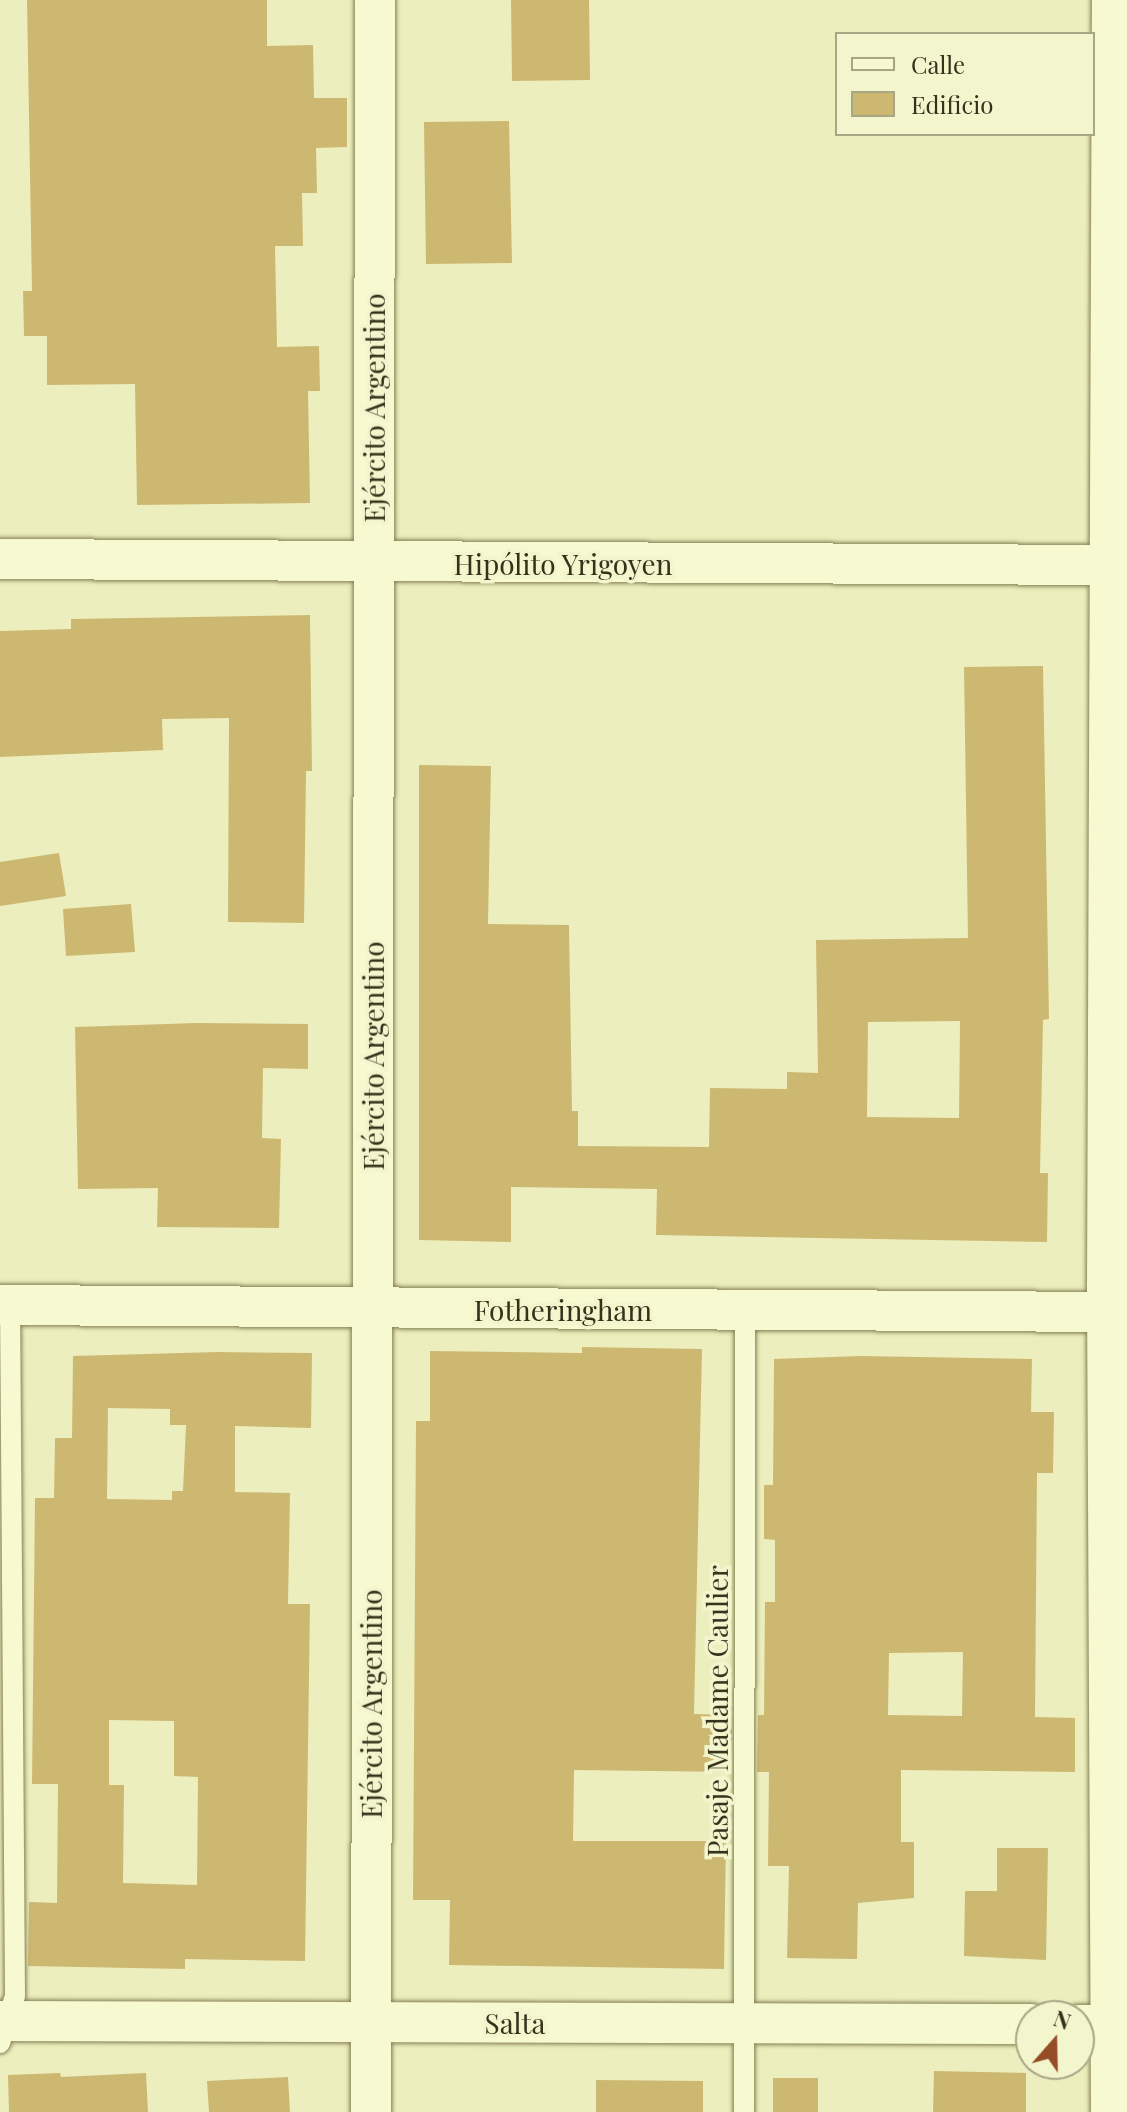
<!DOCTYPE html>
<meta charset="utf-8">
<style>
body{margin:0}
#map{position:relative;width:1127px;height:2112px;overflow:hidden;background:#eceebd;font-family:"Playfair Display",serif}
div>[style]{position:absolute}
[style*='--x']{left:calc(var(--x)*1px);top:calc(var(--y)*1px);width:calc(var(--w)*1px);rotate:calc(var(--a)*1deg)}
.building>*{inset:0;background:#cdb872}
.roads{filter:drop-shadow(0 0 2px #868056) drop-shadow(0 0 2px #868056)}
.service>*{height:20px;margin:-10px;padding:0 10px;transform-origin:10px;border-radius:10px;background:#f7f9d0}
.minor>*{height:40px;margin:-20px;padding:0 20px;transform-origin:20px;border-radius:20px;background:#f7f9d0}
.secondary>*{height:44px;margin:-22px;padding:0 22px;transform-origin:22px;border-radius:22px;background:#f7f9d0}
span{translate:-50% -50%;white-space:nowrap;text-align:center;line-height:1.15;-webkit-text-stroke:7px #f3f5cd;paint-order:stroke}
.street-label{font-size:28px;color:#35311b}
.legend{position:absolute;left:835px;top:32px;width:260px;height:104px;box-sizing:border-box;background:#f3f5cd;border:2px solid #a7a786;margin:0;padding:10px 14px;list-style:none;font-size:24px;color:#35311b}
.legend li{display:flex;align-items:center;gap:16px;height:40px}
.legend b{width:40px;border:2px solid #a7a786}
.north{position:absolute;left:1015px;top:2000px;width:80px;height:80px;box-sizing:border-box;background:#f3f5cd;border:2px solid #a7a786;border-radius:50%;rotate:20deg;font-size:22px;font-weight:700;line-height:32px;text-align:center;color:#35311b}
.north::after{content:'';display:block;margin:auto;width:28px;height:36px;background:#964c26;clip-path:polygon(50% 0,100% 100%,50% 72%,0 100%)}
</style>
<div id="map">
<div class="building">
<i style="clip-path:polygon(27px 0,267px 0,267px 46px,313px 45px,314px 98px,347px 98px,347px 147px,316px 148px,317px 193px,302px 193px,303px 246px,275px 246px,277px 347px,319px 346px,320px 391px,308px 391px,310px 503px,137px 505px,135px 384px,47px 385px,47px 336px,24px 336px,23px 291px,32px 291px)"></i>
<i style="clip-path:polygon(511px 0,589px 0,590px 80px,512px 81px)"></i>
<i style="clip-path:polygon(509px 121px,512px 263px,426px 264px,424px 122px)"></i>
<i style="clip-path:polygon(310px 615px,312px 771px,306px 771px,304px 923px,228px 922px,229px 718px,162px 719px,163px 750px,0 757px,0 631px,71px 629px,71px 619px)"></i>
<i style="clip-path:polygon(evenodd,1043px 666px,1049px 1019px,1043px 1020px,1040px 1173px,1048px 1173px,1047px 1242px,656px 1235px,657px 1189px,511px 1187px,511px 1242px,419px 1240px,419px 765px,491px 766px,488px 924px,569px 925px,572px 1111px,578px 1111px,578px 1146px,709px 1147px,710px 1088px,787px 1089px,787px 1072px,818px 1073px,816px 940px,968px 938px,964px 667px,1043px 666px,960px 1021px,959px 1118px,867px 1117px,868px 1022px,960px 1021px)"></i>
<i style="clip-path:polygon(59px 853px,66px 896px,0 906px,0 862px)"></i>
<i style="clip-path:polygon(131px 904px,135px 952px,66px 956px,63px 909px)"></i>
<i style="clip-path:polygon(197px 1023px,308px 1024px,308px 1069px,263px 1068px,262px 1138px,281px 1139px,279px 1228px,157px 1227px,158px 1188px,78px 1189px,75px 1027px)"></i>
<i style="clip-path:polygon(582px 1347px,702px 1349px,694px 1714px,732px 1715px,731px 1772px,574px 1770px,573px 1841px,726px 1841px,724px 1969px,449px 1965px,450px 1900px,413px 1900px,416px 1421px,430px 1421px,430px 1351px,582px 1353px)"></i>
<i style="clip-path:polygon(evenodd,218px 1352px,312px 1353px,311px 1428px,235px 1426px,235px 1492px,290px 1493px,288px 1604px,310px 1604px,305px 1961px,185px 1959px,185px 1969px,28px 1966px,29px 1902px,57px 1903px,58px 1784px,32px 1784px,35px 1498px,54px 1498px,55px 1438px,72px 1438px,73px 1356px,218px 1352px,108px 1408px,170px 1409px,170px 1425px,186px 1425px,183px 1491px,172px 1491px,172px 1500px,107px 1499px,108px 1408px,218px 1352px,109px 1720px,174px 1721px,174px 1776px,198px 1777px,197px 1885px,123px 1883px,124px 1785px,109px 1785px,109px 1720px)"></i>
<i style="clip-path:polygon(evenodd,861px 1356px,1032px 1359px,1031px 1412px,1054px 1412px,1053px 1473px,1037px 1473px,1035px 1717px,1075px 1718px,1075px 1772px,901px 1770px,901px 1842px,914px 1842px,914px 1898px,858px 1903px,857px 1959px,787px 1958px,789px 1866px,768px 1866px,769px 1772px,757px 1772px,758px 1715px,764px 1715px,765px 1602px,775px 1602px,775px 1540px,764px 1539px,764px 1485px,773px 1485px,774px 1359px,861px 1356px,963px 1652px,962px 1716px,888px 1715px,889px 1653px,963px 1652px)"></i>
<i style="clip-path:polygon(997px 1848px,1048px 1848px,1046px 1960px,964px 1956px,965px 1891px,997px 1891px)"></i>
<i style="clip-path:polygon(934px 2071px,1026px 2073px,1026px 2112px,933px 2112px)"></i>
<i style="clip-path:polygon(60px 2073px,61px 2077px,146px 2073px,148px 2112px,9px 2112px,8px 2075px)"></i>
<i style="clip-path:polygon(288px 2077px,290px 2112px,209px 2112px,207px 2081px)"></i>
<i style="clip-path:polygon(773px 2078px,818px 2078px,818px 2112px,773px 2112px)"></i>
<i style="clip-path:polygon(596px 2080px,703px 2081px,703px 2112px,596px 2112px)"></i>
</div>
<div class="roads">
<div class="service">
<i style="--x:0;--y:2043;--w:49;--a:-72.3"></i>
<i style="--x:15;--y:1996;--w:691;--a:-90.41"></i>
<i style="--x:744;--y:2112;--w:801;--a:-89.93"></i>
</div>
<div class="minor">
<i style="--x:0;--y:559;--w:1127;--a:0.31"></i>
<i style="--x:0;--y:1305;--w:1127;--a:0.36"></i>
<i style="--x:0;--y:2021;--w:1031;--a:0.17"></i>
<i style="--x:1079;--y:2025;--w:48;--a:0"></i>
<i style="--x:371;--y:2112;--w:2112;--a:-89.89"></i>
</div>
<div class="secondary">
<i style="--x:1113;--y:2112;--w:826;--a:-90.28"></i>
<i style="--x:1109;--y:1286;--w:1286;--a:-89.78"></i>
</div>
</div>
<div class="street-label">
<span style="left:374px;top:408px;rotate:-90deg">Ejército Argentino</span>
<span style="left:563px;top:564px">Hipólito Yrigoyen</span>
<span style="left:373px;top:1056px;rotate:-90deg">Ejército Argentino</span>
<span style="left:563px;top:1310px">Fotheringham</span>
<span style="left:371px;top:1704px;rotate:-90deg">Ejército Argentino</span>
<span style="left:717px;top:1711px;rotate:-90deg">Pasaje Madame Caulier</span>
<span style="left:515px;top:2023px">Salta</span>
</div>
<ul class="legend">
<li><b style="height:10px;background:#f7f9d0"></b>Calle</li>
<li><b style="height:22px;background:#cdb872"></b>Edificio</li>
</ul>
<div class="north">N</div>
</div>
